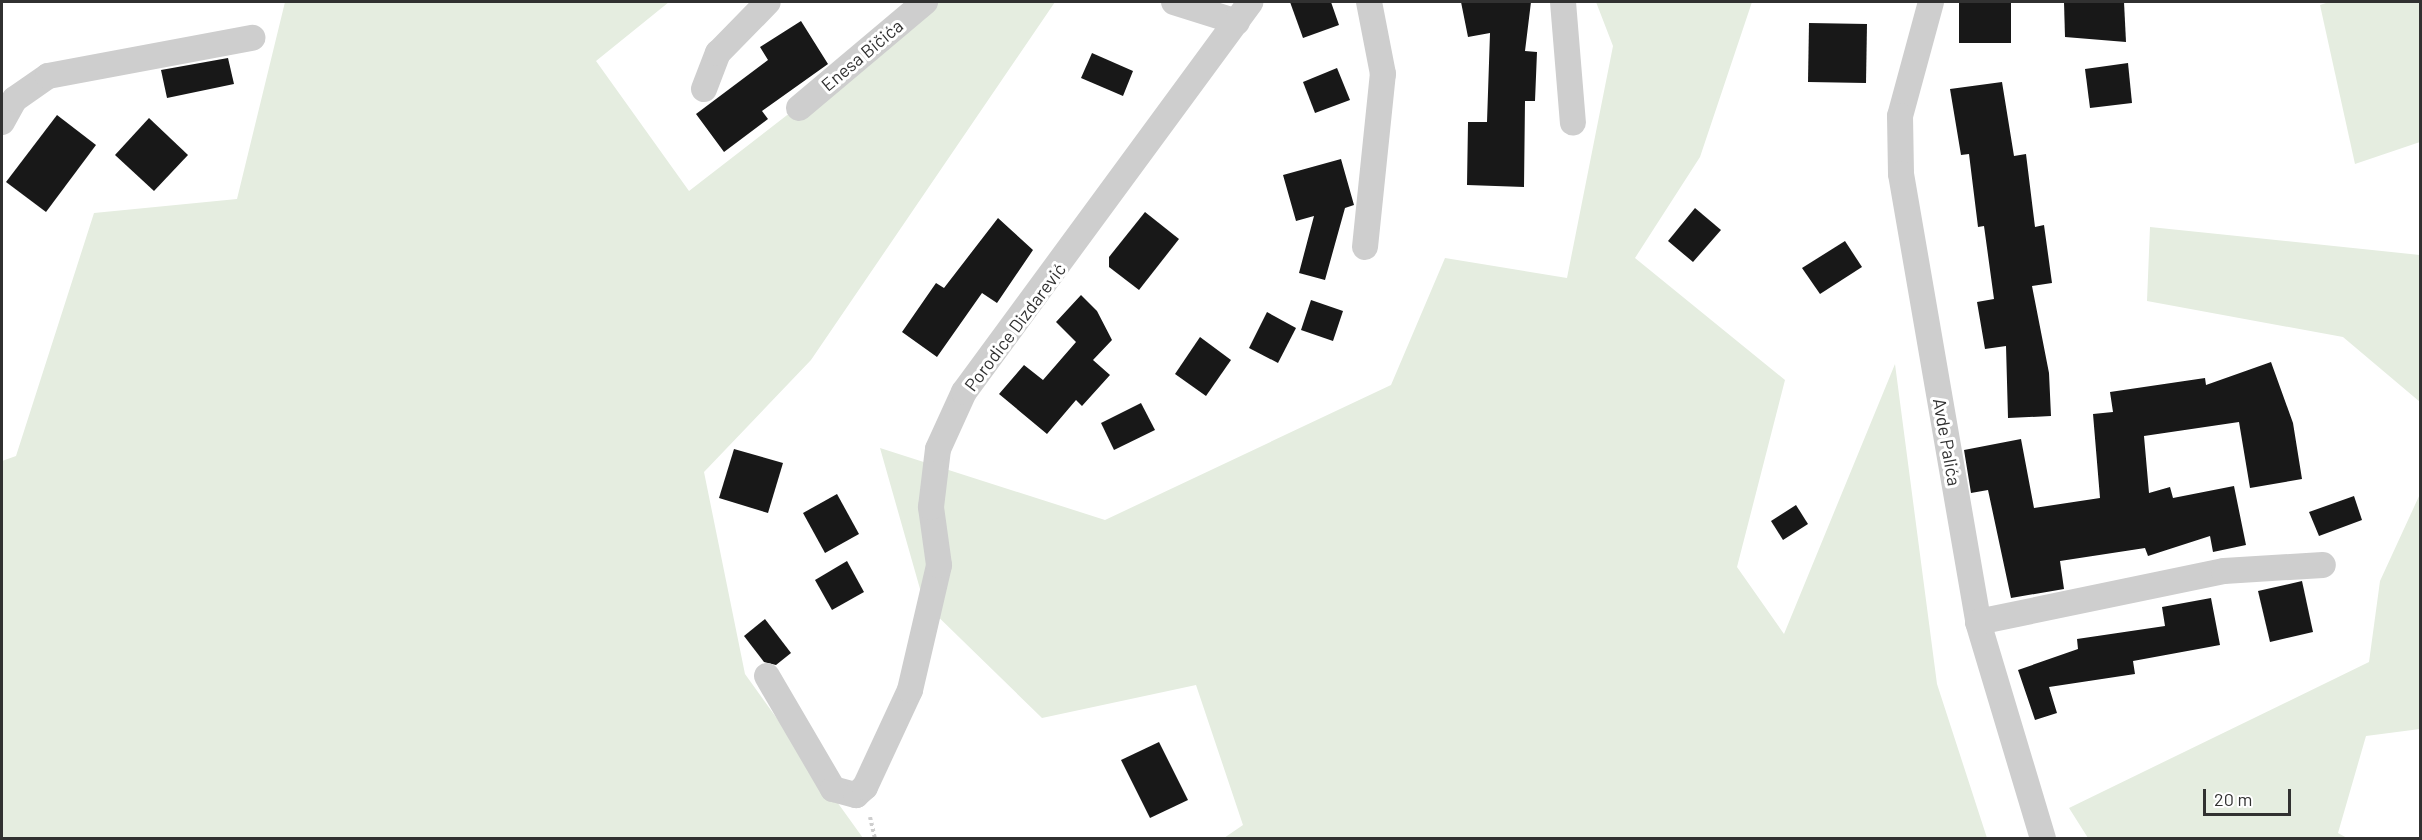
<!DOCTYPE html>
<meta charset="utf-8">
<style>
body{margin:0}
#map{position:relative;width:2422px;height:840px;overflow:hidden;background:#fff;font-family:Barlow,sans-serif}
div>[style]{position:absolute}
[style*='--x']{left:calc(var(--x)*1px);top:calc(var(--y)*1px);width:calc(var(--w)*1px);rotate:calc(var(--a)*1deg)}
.green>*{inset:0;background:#e5ede0}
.building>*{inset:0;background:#181818}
.path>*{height:4px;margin-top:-2px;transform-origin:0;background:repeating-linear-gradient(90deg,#cecece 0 3px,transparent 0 6px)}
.minor>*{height:26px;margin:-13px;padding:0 13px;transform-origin:13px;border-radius:13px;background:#cecece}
span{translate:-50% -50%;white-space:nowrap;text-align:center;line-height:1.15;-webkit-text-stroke:6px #fff;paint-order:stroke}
.street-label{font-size:18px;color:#313131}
.frame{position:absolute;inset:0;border:3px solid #313131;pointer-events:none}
.scale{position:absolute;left:2203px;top:789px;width:88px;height:27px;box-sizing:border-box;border:3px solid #313131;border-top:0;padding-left:8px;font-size:18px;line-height:21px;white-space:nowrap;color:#313131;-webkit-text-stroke:4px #fff;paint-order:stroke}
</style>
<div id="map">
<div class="green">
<i style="clip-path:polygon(285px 2px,669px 2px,596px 61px,689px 191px,933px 2px,1055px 2px,811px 360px,704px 472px,745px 674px,863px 838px,2px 838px,2px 461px,16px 456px,94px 213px,237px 199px)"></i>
<i style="clip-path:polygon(1596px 2px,1752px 2px,1700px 157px,1635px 258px,1785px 380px,1737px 567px,1784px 634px,1895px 364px,1937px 684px,1987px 838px,1224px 838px,1243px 825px,1196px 685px,1042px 718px,924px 603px,880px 448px,1105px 520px,1391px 385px,1445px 258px,1567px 278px,1613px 46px)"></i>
<i style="clip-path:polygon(2329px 2px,2420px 2px,2420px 142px,2355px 164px,2320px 5px)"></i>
<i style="clip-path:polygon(2150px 227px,2420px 255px,2420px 402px,2343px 337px,2147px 301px)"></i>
<i style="clip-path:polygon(2420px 494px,2420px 729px,2366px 736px,2338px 833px,2347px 838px,2088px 838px,2069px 808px,2369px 662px,2380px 581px)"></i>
</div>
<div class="building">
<i style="clip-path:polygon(1290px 2px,1331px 2px,1339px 25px,1303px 38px)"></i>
<i style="clip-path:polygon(1461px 2px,1531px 2px,1525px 51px,1537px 52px,1535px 101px,1525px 101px,1524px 187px,1467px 185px,1468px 122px,1487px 122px,1490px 33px,1468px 37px)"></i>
<i style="clip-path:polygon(1959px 2px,2011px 2px,2011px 43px,1959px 43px)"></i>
<i style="clip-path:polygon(2064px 2px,2124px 2px,2126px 42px,2065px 37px)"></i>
<i style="clip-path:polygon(801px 21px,828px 64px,762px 111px,768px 119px,724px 152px,696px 114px,768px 60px,760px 47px)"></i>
<i style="clip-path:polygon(1809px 23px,1867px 24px,1866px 83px,1808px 82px)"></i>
<i style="clip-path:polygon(1092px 53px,1133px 71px,1123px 96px,1081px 78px)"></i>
<i style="clip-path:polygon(228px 58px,234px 84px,167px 98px,161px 70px)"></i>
<i style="clip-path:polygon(2128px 63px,2132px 103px,2090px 108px,2085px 69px)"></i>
<i style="clip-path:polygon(1337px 68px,1350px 100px,1315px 113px,1303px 82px)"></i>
<i style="clip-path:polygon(2002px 82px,2014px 156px,2026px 154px,2035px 227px,2044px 225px,2052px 283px,2032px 286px,2049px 373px,2051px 416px,2008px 418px,2006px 346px,1985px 349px,1977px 302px,1994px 299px,1984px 226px,1978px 227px,1969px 154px,1961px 155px,1950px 89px)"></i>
<i style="clip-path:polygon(57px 115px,96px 145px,46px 212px,6px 182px)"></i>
<i style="clip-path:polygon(149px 118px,188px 155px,154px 191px,115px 155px)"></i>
<i style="clip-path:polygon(1341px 159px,1354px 205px,1345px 208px,1325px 280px,1299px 273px,1314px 216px,1296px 221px,1283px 175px)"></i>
<i style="clip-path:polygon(1695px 208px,1721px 230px,1693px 262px,1668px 241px)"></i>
<i style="clip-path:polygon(1145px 212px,1179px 239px,1139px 290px,1109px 267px,1109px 257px)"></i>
<i style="clip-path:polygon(998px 218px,1033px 250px,997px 303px,982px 293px,937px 357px,902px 332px,936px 283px,944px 288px)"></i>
<i style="clip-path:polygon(1845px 241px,1862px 267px,1820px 294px,1802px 268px)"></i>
<i style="clip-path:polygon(1081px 295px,1097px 311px,1112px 340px,1093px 360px,1110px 375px,1082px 406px,1076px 400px,1047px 434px,999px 394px,1024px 365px,1043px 380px,1076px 342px,1056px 322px)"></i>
<i style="clip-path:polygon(1311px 300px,1343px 311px,1333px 341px,1301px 330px)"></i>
<i style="clip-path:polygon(1267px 312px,1296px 328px,1278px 363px,1249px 348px)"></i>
<i style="clip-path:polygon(1200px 337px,1231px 360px,1206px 396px,1175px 374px)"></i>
<i style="clip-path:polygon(2271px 362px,2293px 423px,2302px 479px,2250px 488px,2239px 422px,2144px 436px,2149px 493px,2170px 487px,2173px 498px,2234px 486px,2246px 545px,2213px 552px,2210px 536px,2148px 556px,2145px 548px,2060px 561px,2064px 589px,2011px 598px,1988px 490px,1971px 493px,1964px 450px,2021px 439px,2034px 508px,2100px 498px,2093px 414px,2113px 412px,2110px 392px,2205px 378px,2206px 385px)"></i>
<i style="clip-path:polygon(1141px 403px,1155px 430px,1114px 450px,1101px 423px)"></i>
<i style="clip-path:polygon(734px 449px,783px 463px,768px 513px,719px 498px)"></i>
<i style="clip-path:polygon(837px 494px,859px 534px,825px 553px,803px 513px)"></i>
<i style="clip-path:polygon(2354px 496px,2362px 520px,2319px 536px,2309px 512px)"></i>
<i style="clip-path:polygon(1796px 505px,1808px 524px,1783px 540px,1771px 521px)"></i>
<i style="clip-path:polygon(847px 561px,864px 592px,832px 610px,815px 580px)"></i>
<i style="clip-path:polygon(2302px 581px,2313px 632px,2270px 642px,2258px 591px)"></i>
<i style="clip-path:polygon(2211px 598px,2220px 645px,2133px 661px,2135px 674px,2049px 687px,2057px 713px,2035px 720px,2018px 670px,2078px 649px,2077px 639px,2165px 626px,2162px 607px)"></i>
<i style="clip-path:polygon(765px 619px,791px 653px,776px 665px,764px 662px,744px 636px)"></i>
<i style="clip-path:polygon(1159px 742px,1188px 800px,1150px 818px,1121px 760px)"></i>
</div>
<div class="path">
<i style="--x:870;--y:817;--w:22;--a:77"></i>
</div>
<div class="minor">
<i style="--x:1174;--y:2;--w:66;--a:17.6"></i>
<i style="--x:1563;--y:2;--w:121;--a:85.3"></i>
<i style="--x:1931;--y:2;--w:118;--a:105.2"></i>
<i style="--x:1900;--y:116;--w:58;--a:89"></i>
<i style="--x:1901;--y:174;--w:455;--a:80.2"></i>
<i style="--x:1978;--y:622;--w:226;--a:73.3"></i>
<i style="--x:704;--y:89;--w:39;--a:-69"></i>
<i style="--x:718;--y:53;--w:71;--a:-45.6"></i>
<i style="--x:799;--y:108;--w:165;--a:-40.1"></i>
<i style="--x:2;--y:122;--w:26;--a:-61"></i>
<i style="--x:15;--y:99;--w:40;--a:-34.9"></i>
<i style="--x:48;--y:76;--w:208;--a:-10.6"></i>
<i style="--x:1365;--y:247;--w:174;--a:-84.1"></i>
<i style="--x:1383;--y:74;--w:73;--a:-101"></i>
<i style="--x:1978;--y:622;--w:251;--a:-11.7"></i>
<i style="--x:2224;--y:571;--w:99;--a:-3.5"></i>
<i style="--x:767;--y:676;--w:131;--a:59.7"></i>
<i style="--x:833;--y:789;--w:24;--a:15"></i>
<i style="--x:856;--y:795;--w:12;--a:-42"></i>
<i style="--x:865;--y:787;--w:107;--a:-65.1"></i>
<i style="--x:910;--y:690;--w:128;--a:-76.9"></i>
<i style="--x:939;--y:565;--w:59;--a:-97.9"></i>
<i style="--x:931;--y:507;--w:58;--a:-83.1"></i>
<i style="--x:938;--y:449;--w:63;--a:-65.5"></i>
<i style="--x:964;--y:392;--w:484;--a:-53.7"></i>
</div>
<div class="street-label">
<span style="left:862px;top:55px;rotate:-40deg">Enesa Bičića</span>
<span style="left:1015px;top:327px;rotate:-53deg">Porodice Dizdarević</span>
<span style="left:1947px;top:442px;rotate:80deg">Avde Palića</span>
</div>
<div class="frame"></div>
<div class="scale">20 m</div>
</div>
